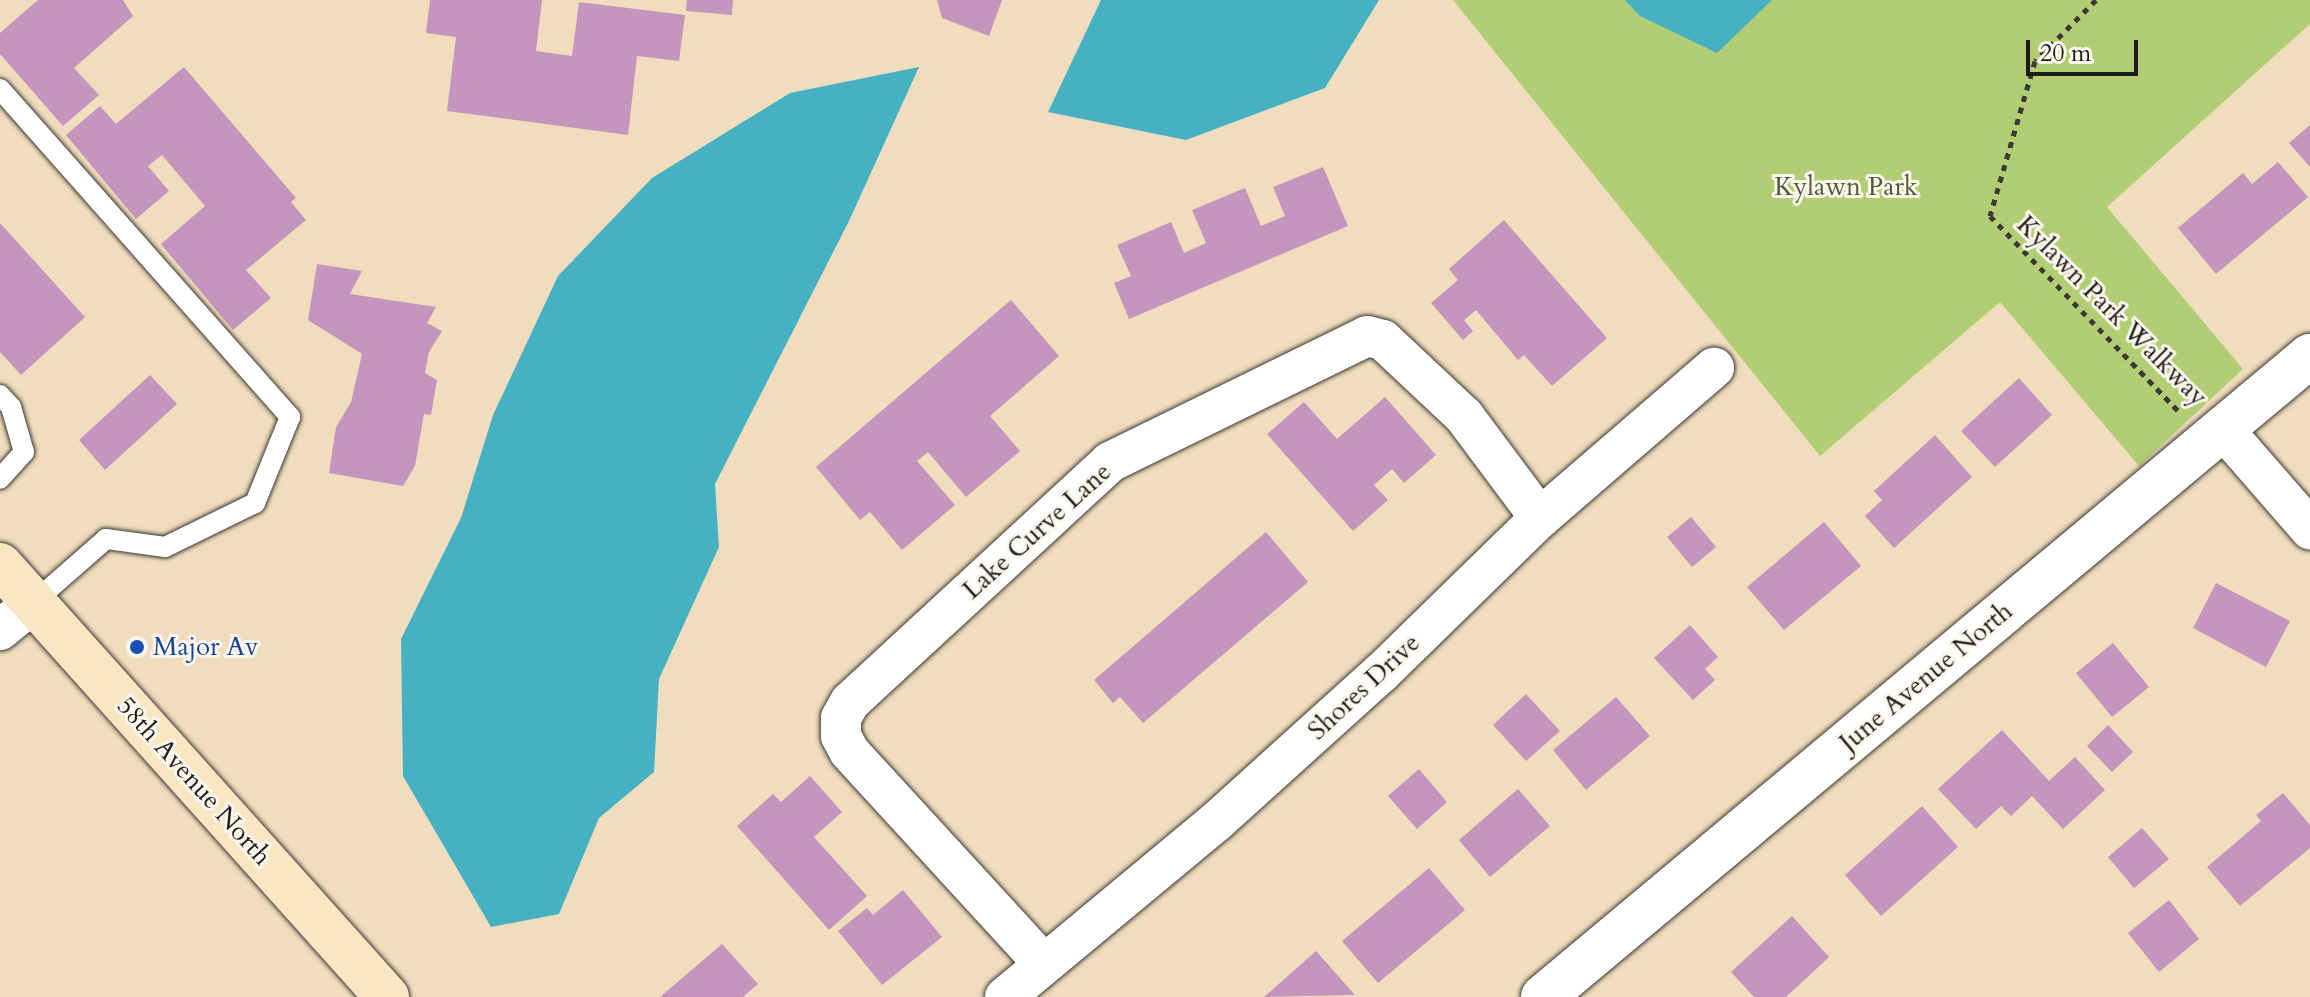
<!DOCTYPE html>
<style>
body{margin:0}
#map{position:relative;width:2310px;height:997px;overflow:hidden;background:#f0ddbd;font-family:Cardo,serif}
div>[style]{position:absolute}
[style*='--x']{left:calc(var(--x)*1px);top:calc(var(--y)*1px);width:calc(var(--w)*1px);rotate:calc(var(--a)*1deg)}
.green>*{inset:0;background:#b1ce75}
.water>*{inset:0;background:#45b1c2}
.building>*{inset:0;background:#c495bd}
.path>*{height:5px;margin-top:-2.5px;transform-origin:0;background:repeating-linear-gradient(90deg,#3c3934 0 6px,transparent 0 12px)}
.roads{filter:drop-shadow(0 0 2px #3c3934) drop-shadow(0 0 2px #3c3934)}
.service>*{height:20px;margin:-10px;padding:0 10px;transform-origin:10px;border-radius:10px;background:#fff}
.minor>*{height:40px;margin:-20px;padding:0 20px;transform-origin:20px;border-radius:20px;background:#fff}
.tertiary>*{height:44px;margin:-22px;padding:0 22px;transform-origin:22px;border-radius:22px;background:#fff}
.secondary>*{height:44px;margin:-22px;padding:0 22px;transform-origin:22px;border-radius:22px;background:#f9e7c3}
.dots>*{width:22px;height:22px;translate:-50% -50%;box-sizing:border-box;border:4px solid #fbf7ec;border-radius:50%}
span{translate:-50% -50%;white-space:nowrap;text-align:center;line-height:1.15;-webkit-text-stroke:6px #fbf7ec;paint-order:stroke}
.park-label{font-size:26px;color:#505a3b}
.street-label{font-size:26px;color:#1c1c1c}
.transit-label{font-size:26px;color:#164399}
.left{translate:0 -50%;text-align:left}
.scale{position:absolute;left:2026px;top:40px;width:112px;height:36px;box-sizing:border-box;border:4px solid #1c1c1c;border-top:0;padding-left:10px;font-size:24px;line-height:28px;white-space:nowrap;color:#1c1c1c;-webkit-text-stroke:6px #fbf7ec;paint-order:stroke}
</style>
<div id="map">
<div class="green">
<i style="clip-path:polygon(1453px 0,2310px 0,2310px 24px,2107px 207px,2243px 369px,2139px 466px,2000px 302px,1820px 456px)"></i>
</div>
<div class="water">
<i style="clip-path:polygon(1101px 0,1379px 0,1325px 88px,1186px 140px,1048px 112px)"></i>
<i style="clip-path:polygon(1625px 0,1772px 0,1717px 53px,1640px 16px)"></i>
<i style="clip-path:polygon(919px 67px,849px 221px,715px 484px,719px 547px,659px 679px,654px 772px,599px 818px,559px 914px,491px 927px,403px 776px,401px 639px,461px 518px,493px 415px,558px 276px,652px 178px,790px 93px)"></i>
</div>
<div class="building">
<i style="clip-path:polygon(38px 0,123px 0,133px 16px,74px 68px,99px 95px,63px 126px,0 54px,0 33px)"></i>
<i style="clip-path:polygon(430px 0,542px 0,536px 51px,572px 56px,579px 2px,685px 15px,679px 61px,637px 56px,628px 135px,447px 111px,456px 37px,426px 33px)"></i>
<i style="clip-path:polygon(687px 0,733px 0,732px 15px,686px 11px)"></i>
<i style="clip-path:polygon(937px 0,1002px 0,989px 36px,942px 18px)"></i>
<i style="clip-path:polygon(184px 67px,296px 198px,291px 202px,306px 220px,246px 270px,271px 298px,233px 330px,161px 244px,205px 206px,162px 155px,148px 166px,169px 191px,136px 219px,66px 135px,100px 106px,116px 124px)"></i>
<i style="clip-path:polygon(2310px 125px,2310px 167px,2289px 143px)"></i>
<i style="clip-path:polygon(2278px 162px,2308px 197px,2216px 274px,2178px 228px,2243px 173px,2252px 184px)"></i>
<i style="clip-path:polygon(1323px 167px,1348px 226px,1129px 319px,1114px 283px,1131px 276px,1117px 245px,1171px 222px,1184px 253px,1206px 243px,1192px 210px,1245px 188px,1261px 226px,1285px 216px,1273px 187px)"></i>
<i style="clip-path:polygon(1504px 220px,1607px 338px,1552px 386px,1524px 355px,1518px 360px,1476px 310px,1464px 320px,1473px 331px,1463px 340px,1431px 303px,1458px 280px,1449px 269px)"></i>
<i style="clip-path:polygon(0 223px,85px 317px,21px 375px,0 352px)"></i>
<i style="clip-path:polygon(317px 264px,362px 271px,350px 294px,436px 307px,427px 323px,442px 331px,429px 352px,425px 373px,437px 380px,431px 415px,424px 414px,415px 466px,403px 486px,329px 473px,336px 427px,351px 402px,362px 354px,308px 320px)"></i>
<i style="clip-path:polygon(1011px 300px,1059px 356px,990px 416px,1020px 451px,966px 497px,928px 452px,917px 461px,955px 505px,902px 550px,870px 512px,860px 520px,816px 467px)"></i>
<i style="clip-path:polygon(150px 375px,177px 404px,105px 470px,79px 440px)"></i>
<i style="clip-path:polygon(2019px 378px,2052px 415px,1995px 467px,1961px 431px)"></i>
<i style="clip-path:polygon(1385px 397px,1436px 455px,1404px 483px,1392px 469px,1374px 485px,1388px 500px,1353px 531px,1267px 434px,1304px 402px,1337px 439px)"></i>
<i style="clip-path:polygon(1935px 435px,1972px 477px,1894px 548px,1865px 516px,1882px 500px,1874px 491px)"></i>
<i style="clip-path:polygon(1691px 517px,1716px 547px,1692px 567px,1667px 537px)"></i>
<i style="clip-path:polygon(1824px 522px,1861px 566px,1784px 630px,1747px 587px)"></i>
<i style="clip-path:polygon(1266px 532px,1308px 582px,1143px 723px,1120px 697px,1113px 703px,1094px 680px)"></i>
<i style="clip-path:polygon(2216px 583px,2290px 621px,2266px 667px,2193px 628px)"></i>
<i style="clip-path:polygon(1690px 625px,1718px 657px,1705px 669px,1715px 680px,1693px 700px,1654px 658px)"></i>
<i style="clip-path:polygon(2113px 643px,2149px 687px,2112px 717px,2076px 673px)"></i>
<i style="clip-path:polygon(1526px 694px,1560px 731px,1526px 761px,1493px 725px)"></i>
<i style="clip-path:polygon(1616px 697px,1650px 736px,1586px 790px,1553px 750px)"></i>
<i style="clip-path:polygon(2108px 725px,2133px 752px,2112px 772px,2087px 746px)"></i>
<i style="clip-path:polygon(2002px 730px,2049px 781px,2075px 757px,2105px 790px,2063px 829px,2032px 796px,2011px 816px,2001px 806px,1976px 829px,1938px 789px)"></i>
<i style="clip-path:polygon(1419px 769px,1447px 802px,1417px 829px,1388px 796px)"></i>
<i style="clip-path:polygon(810px 776px,842px 812px,814px 837px,867px 896px,829px 930px,737px 826px,773px 794px,781px 802px)"></i>
<i style="clip-path:polygon(1518px 789px,1550px 826px,1490px 877px,1459px 840px)"></i>
<i style="clip-path:polygon(2283px 793px,2310px 825px,2310px 848px,2240px 906px,2207px 867px,2261px 821px,2256px 815px)"></i>
<i style="clip-path:polygon(1922px 806px,1958px 847px,1881px 916px,1845px 875px)"></i>
<i style="clip-path:polygon(2142px 828px,2169px 859px,2134px 888px,2108px 857px)"></i>
<i style="clip-path:polygon(1429px 868px,1465px 910px,1378px 983px,1342px 941px)"></i>
<i style="clip-path:polygon(903px 890px,942px 937px,882px 985px,838px 931px,867px 908px,873px 915px)"></i>
<i style="clip-path:polygon(2169px 900px,2199px 939px,2159px 972px,2128px 933px)"></i>
<i style="clip-path:polygon(1792px 916px,1829px 957px,1786px 997px,1754px 997px,1731px 972px)"></i>
<i style="clip-path:polygon(722px 944px,758px 984px,743px 997px,660px 997px)"></i>
<i style="clip-path:polygon(1316px 951px,1355px 995px,1264px 997px)"></i>
</div>
<div class="path">
<i style="--x:2096;--y:0;--w:86;--a:135"></i>
<i style="--x:2035;--y:61;--w:161;--a:106.2"></i>
<i style="--x:1990;--y:216;--w:274;--a:46"></i>
</div>
<div class="roads">
<div class="service">
<i style="--x:0;--y:89;--w:438;--a:48.5"></i>
<i style="--x:290;--y:417;--w:93;--a:112.1"></i>
<i style="--x:255;--y:503;--w:100;--a:153.9"></i>
<i style="--x:165;--y:547;--w:60;--a:-172.3"></i>
<i style="--x:106;--y:539;--w:96;--a:138.8"></i>
<i style="--x:0;--y:395;--w:16;--a:47"></i>
<i style="--x:11;--y:407;--w:47;--a:73.9"></i>
<i style="--x:24;--y:452;--w:36;--a:132"></i>
</div>
<div class="minor">
<i style="--x:2223;--y:429;--w:133;--a:49"></i>
<i style="--x:0;--y:630;--w:44;--a:-39.5"></i>
<i style="--x:1043;--y:963;--w:287;--a:-132.5"></i>
<i style="--x:849;--y:751;--w:17;--a:-118"></i>
<i style="--x:841;--y:736;--w:18;--a:-90"></i>
<i style="--x:841;--y:718;--w:18;--a:-61"></i>
<i style="--x:850;--y:702;--w:354;--a:-42.7"></i>
<i style="--x:1110;--y:462;--w:286;--a:-26.1"></i>
<i style="--x:1367;--y:336;--w:16;--a:14"></i>
<i style="--x:1383;--y:340;--w:111;--a:43.2"></i>
<i style="--x:1464;--y:416;--w:127;--a:53.3"></i>
<i style="--x:1005;--y:997;--w:276;--a:-39.7"></i>
<i style="--x:1217;--y:821;--w:221;--a:-42.1"></i>
<i style="--x:1381;--y:673;--w:222;--a:-44.3"></i>
<i style="--x:1540;--y:518;--w:230;--a:-40.8"></i>
</div>
<div class="tertiary">
<i style="--x:1543;--y:997;--w:1000;--a:-39.89"></i>
</div>
<div class="secondary">
<i style="--x:0;--y:565;--w:580;--a:48.14"></i>
</div>
</div>
<div class="dots">
<i style="left:137px;top:647px;background:#1a4fb4"></i>
</div>
<div class="park-label">
<span style="left:1846px;top:187px">Kylawn Park</span>
</div>
<div class="street-label">
<span style="left:2112px;top:311px;rotate:45deg">Kylawn Park Walkway</span>
<span style="left:1037px;top:531px;rotate:-42deg">Lake Curve Lane</span>
<span style="left:1926px;top:677px;rotate:-40deg">June Avenue North</span>
<span style="left:1364px;top:687px;rotate:-43deg">Shores Drive</span>
<span style="left:194px;top:781px;rotate:48deg">58th Avenue North</span>
</div>
<div class="transit-label">
<span class="left" style="left:153px;top:647px">Major Av</span>
</div>
<div class="scale">20 m</div>
</div>
